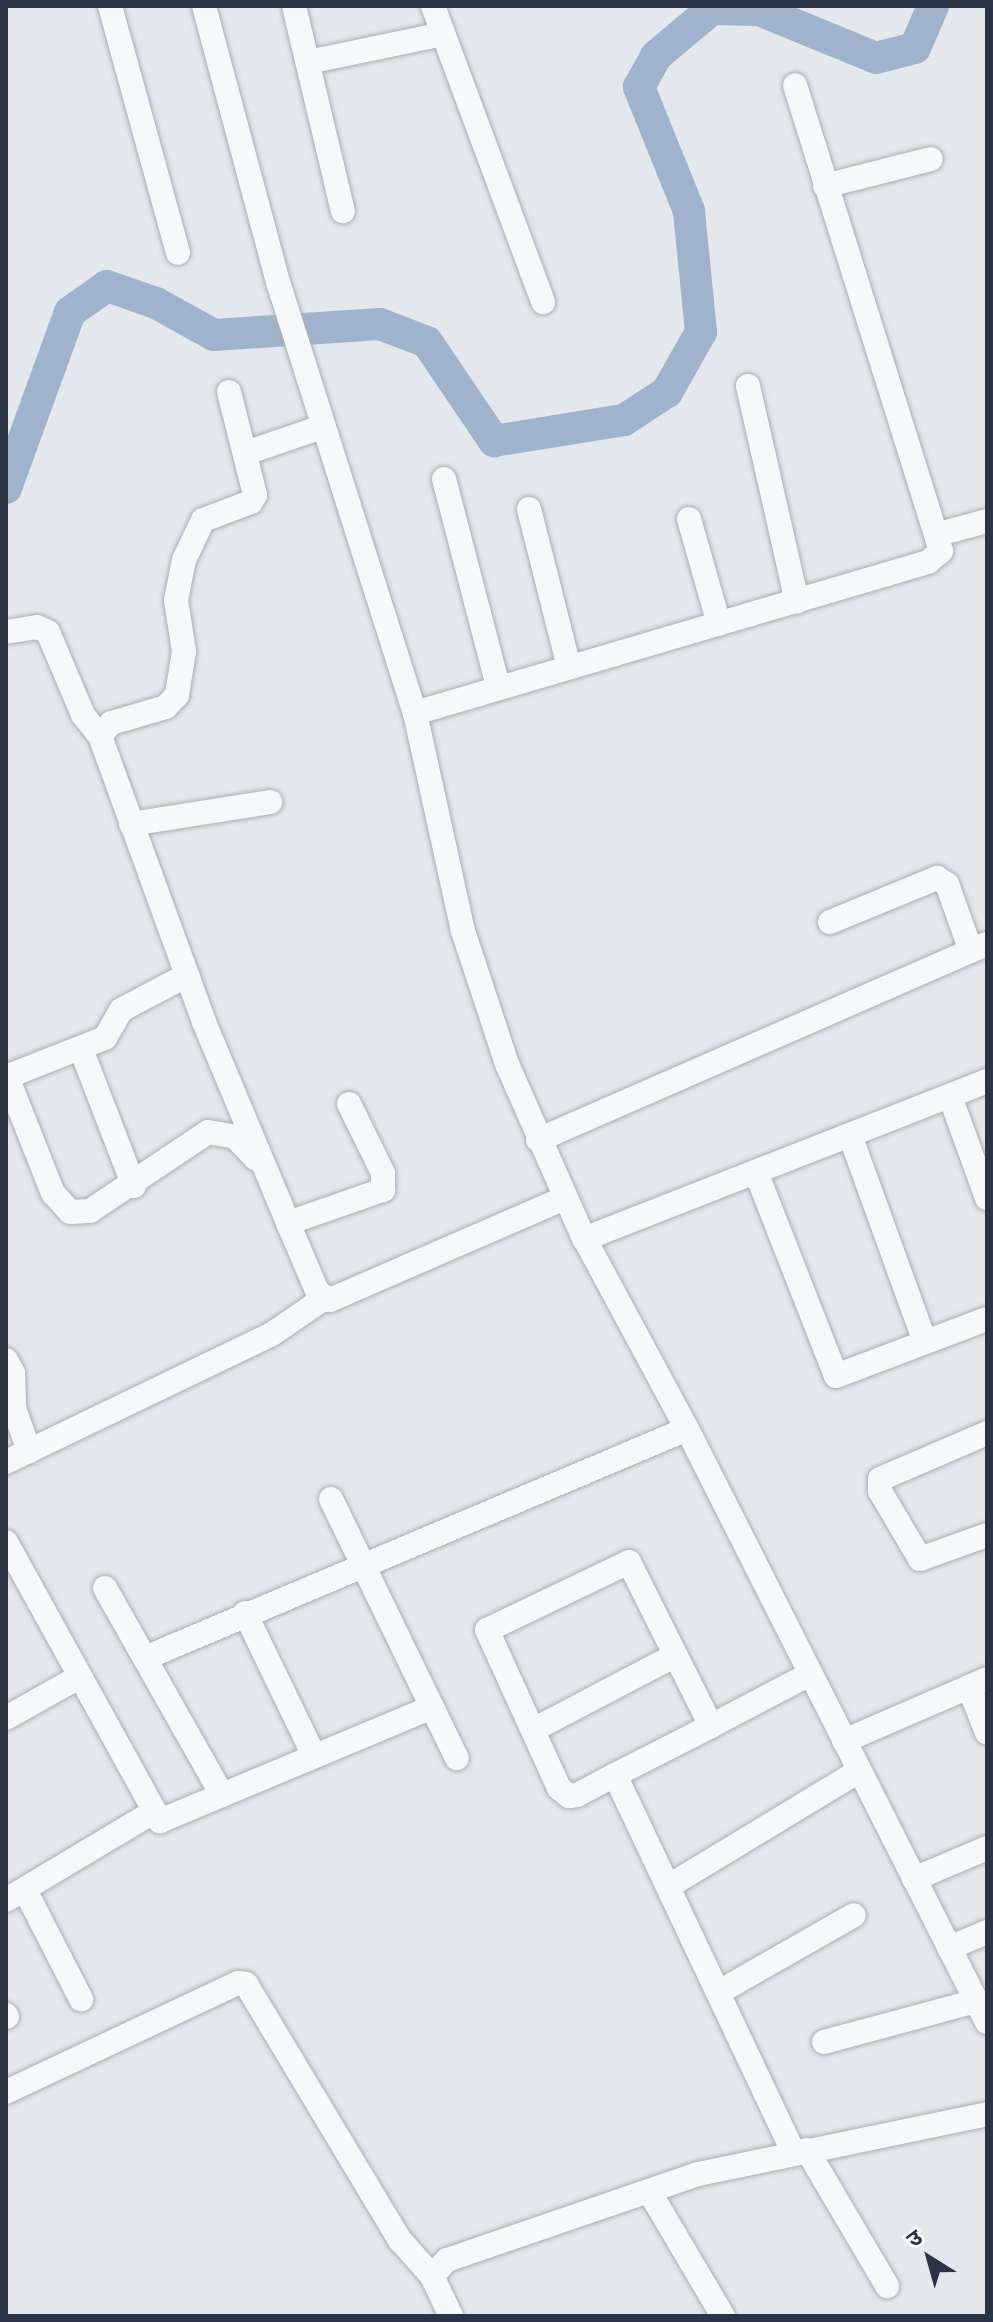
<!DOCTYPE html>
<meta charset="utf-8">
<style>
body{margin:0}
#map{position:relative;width:993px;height:2322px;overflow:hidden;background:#e4e7ec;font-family:Figtree,"Noto Sans Devanagari",sans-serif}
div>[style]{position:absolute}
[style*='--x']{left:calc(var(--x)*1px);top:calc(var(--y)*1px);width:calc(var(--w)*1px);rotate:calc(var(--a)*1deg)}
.river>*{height:32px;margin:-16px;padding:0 16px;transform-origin:16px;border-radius:16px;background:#9fb4cc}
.roads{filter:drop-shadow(0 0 2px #a9aeb7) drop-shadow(0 0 2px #a9aeb7)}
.minor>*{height:24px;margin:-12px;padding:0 12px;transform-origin:12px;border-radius:12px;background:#f7f8fa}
span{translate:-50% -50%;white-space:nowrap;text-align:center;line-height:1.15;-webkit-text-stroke:6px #f4f6f9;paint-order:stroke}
.frame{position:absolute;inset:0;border:8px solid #2b3445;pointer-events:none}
.north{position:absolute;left:889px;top:2218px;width:80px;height:80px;-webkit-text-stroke:6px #f4f6f9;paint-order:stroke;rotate:323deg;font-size:22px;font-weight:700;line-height:32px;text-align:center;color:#2b3445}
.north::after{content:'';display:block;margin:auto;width:28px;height:36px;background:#2b3445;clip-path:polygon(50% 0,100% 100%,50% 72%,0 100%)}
</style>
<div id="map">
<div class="river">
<i style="--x:6;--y:488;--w:187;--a:-70"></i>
<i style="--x:70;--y:312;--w:45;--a:-35.1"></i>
<i style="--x:107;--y:286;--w:52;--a:19.1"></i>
<i style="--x:156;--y:303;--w:66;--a:28.9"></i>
<i style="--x:214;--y:335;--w:166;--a:-3.8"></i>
<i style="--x:380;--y:324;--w:50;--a:21"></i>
<i style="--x:427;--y:342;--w:120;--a:55.9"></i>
<i style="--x:494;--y:441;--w:132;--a:-9.2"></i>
<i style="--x:624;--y:420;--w:51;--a:-33.1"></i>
<i style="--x:667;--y:392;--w:69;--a:-60.5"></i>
<i style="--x:701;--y:332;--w:122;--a:-95.7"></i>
<i style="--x:689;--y:211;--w:134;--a:-112"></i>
<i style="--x:639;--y:87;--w:35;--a:-61"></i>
<i style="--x:656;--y:56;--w:73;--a:-40"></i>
<i style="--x:712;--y:9;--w:47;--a:1.2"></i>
<i style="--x:759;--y:10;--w:126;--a:22.3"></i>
<i style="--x:876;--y:58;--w:40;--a:-14.4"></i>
<i style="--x:915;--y:48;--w:46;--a:-66.8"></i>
</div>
<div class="roads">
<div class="minor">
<i style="--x:110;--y:6;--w:256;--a:74.6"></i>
<i style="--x:204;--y:6;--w:289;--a:75"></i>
<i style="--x:279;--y:285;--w:449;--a:72.4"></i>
<i style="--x:415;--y:713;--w:223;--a:77.6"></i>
<i style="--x:463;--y:931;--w:140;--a:71.7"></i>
<i style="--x:507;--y:1064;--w:186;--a:66.2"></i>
<i style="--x:582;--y:1234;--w:221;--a:61.7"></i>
<i style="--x:687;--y:1429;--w:665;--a:63.17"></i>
<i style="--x:294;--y:6;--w:211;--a:76.6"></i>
<i style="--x:433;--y:6;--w:316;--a:69.6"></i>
<i style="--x:308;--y:62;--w:138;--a:-11.7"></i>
<i style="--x:825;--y:186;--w:109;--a:-14.3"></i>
<i style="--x:748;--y:386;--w:221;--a:77.2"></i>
<i style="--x:229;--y:392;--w:106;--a:75.8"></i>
<i style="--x:255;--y:495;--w:8;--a:120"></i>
<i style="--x:251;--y:502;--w:51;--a:159.4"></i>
<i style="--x:203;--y:520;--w:44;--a:115.4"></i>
<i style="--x:184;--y:560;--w:41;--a:101.3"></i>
<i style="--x:176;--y:600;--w:52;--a:81.1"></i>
<i style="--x:184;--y:651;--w:45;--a:99"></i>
<i style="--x:177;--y:695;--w:16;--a:133"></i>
<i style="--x:166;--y:707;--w:57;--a:163.8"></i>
<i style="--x:111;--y:723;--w:17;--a:130"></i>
<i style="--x:100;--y:736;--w:304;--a:70"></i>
<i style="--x:204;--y:1022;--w:218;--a:67.3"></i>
<i style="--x:288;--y:1223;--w:76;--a:66.8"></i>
<i style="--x:318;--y:1293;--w:14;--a:30"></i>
<i style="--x:330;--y:1300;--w:256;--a:-23.5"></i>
<i style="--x:246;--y:453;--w:80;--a:-18.9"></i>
<i style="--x:444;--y:479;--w:215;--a:75.4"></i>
<i style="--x:529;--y:509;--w:163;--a:75.8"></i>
<i style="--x:689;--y:519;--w:109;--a:74.1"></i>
<i style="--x:939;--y:534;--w:50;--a:-15.2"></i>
<i style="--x:6;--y:632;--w:31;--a:-9"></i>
<i style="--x:37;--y:627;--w:12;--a:24"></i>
<i style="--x:48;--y:632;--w:90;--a:67.1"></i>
<i style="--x:83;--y:715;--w:27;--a:51"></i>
<i style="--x:415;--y:713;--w:535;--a:-16.4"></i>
<i style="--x:928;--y:562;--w:17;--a:-40"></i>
<i style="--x:941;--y:551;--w:488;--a:-107.4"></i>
<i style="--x:131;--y:824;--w:141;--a:-9"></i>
<i style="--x:830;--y:922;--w:116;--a:-22.4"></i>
<i style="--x:937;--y:878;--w:12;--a:31"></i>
<i style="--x:947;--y:884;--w:71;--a:70.3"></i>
<i style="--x:81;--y:1049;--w:147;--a:68.9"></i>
<i style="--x:6;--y:1077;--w:106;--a:-21.5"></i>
<i style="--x:105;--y:1038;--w:32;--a:-60"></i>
<i style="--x:121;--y:1010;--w:75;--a:-27.9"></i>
<i style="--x:7;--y:1077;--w:125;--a:68.4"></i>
<i style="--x:53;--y:1193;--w:25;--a:48"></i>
<i style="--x:70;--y:1212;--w:20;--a:-3"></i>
<i style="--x:90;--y:1211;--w:142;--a:-33.8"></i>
<i style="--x:208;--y:1132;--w:27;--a:10"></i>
<i style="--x:235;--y:1137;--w:30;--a:46"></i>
<i style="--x:950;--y:1096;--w:109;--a:70.1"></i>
<i style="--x:850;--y:1135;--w:220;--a:70.1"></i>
<i style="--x:538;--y:1140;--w:490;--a:-23.6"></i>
<i style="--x:756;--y:1172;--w:219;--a:68.6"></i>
<i style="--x:836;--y:1376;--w:161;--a:-20.7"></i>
<i style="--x:288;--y:1223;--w:101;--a:-19.2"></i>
<i style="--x:383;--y:1190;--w:17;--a:-90"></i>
<i style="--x:383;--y:1173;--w:77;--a:-116.2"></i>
<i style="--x:584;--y:1239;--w:433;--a:-21.4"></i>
<i style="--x:6;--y:1360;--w:15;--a:62"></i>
<i style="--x:13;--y:1373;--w:35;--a:88"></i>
<i style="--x:14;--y:1408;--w:46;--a:70.8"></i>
<i style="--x:987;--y:1433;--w:116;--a:156.7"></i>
<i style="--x:880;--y:1479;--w:12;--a:90"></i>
<i style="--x:880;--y:1491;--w:79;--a:59.5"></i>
<i style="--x:920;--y:1559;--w:71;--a:-19.7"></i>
<i style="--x:6;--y:1462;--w:295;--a:-25.7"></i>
<i style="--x:272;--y:1334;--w:62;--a:-34.5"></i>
<i style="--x:331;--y:1499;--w:288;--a:64.1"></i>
<i style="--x:6;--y:1542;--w:319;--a:61.1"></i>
<i style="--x:160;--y:1821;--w:295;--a:-22.7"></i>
<i style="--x:105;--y:1588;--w:238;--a:60.5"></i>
<i style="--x:245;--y:1613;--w:159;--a:64.2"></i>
<i style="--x:145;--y:1658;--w:588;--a:-22.9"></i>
<i style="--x:969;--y:1687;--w:49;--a:68.6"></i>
<i style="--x:6;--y:1718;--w:84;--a:-29.3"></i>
<i style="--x:711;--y:1726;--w:183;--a:-116.6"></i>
<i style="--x:629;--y:1562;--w:157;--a:154.4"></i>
<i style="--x:487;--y:1630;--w:174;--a:65.5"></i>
<i style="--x:559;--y:1788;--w:13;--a:39"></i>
<i style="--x:569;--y:1796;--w:8;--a:-7"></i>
<i style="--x:577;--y:1795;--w:43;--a:-27.8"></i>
<i style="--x:615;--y:1775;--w:108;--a:-27"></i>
<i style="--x:711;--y:1726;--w:112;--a:-27.7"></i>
<i style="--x:533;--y:1730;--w:161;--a:-27.7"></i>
<i style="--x:844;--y:1741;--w:156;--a:-23.4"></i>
<i style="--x:615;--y:1775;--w:418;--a:64.7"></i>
<i style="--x:914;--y:1879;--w:79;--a:-23"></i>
<i style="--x:669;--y:1886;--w:222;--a:-31.2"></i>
<i style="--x:25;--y:1890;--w:123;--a:62.8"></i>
<i style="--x:6;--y:1900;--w:171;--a:-30.9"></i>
<i style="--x:949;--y:1948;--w:41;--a:-22.8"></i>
<i style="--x:719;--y:1992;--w:155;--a:-29.7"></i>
<i style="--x:6;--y:2015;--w:2;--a:63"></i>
<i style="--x:824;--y:2042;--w:157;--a:-15.1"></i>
<i style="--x:6;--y:2092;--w:256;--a:-25.2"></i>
<i style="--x:238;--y:1983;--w:8;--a:7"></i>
<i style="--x:246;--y:1984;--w:299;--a:59"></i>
<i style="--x:400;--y:2240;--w:48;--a:48.4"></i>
<i style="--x:807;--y:2150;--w:158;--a:59.5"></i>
<i style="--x:649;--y:2191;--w:145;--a:59.4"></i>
<i style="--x:451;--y:2316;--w:44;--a:-115.4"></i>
<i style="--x:432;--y:2276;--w:22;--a:-47"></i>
<i style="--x:447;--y:2260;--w:265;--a:-18.9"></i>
<i style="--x:698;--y:2174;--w:295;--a:-11.7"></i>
</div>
</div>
<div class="frame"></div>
<div class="north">उ</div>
</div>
